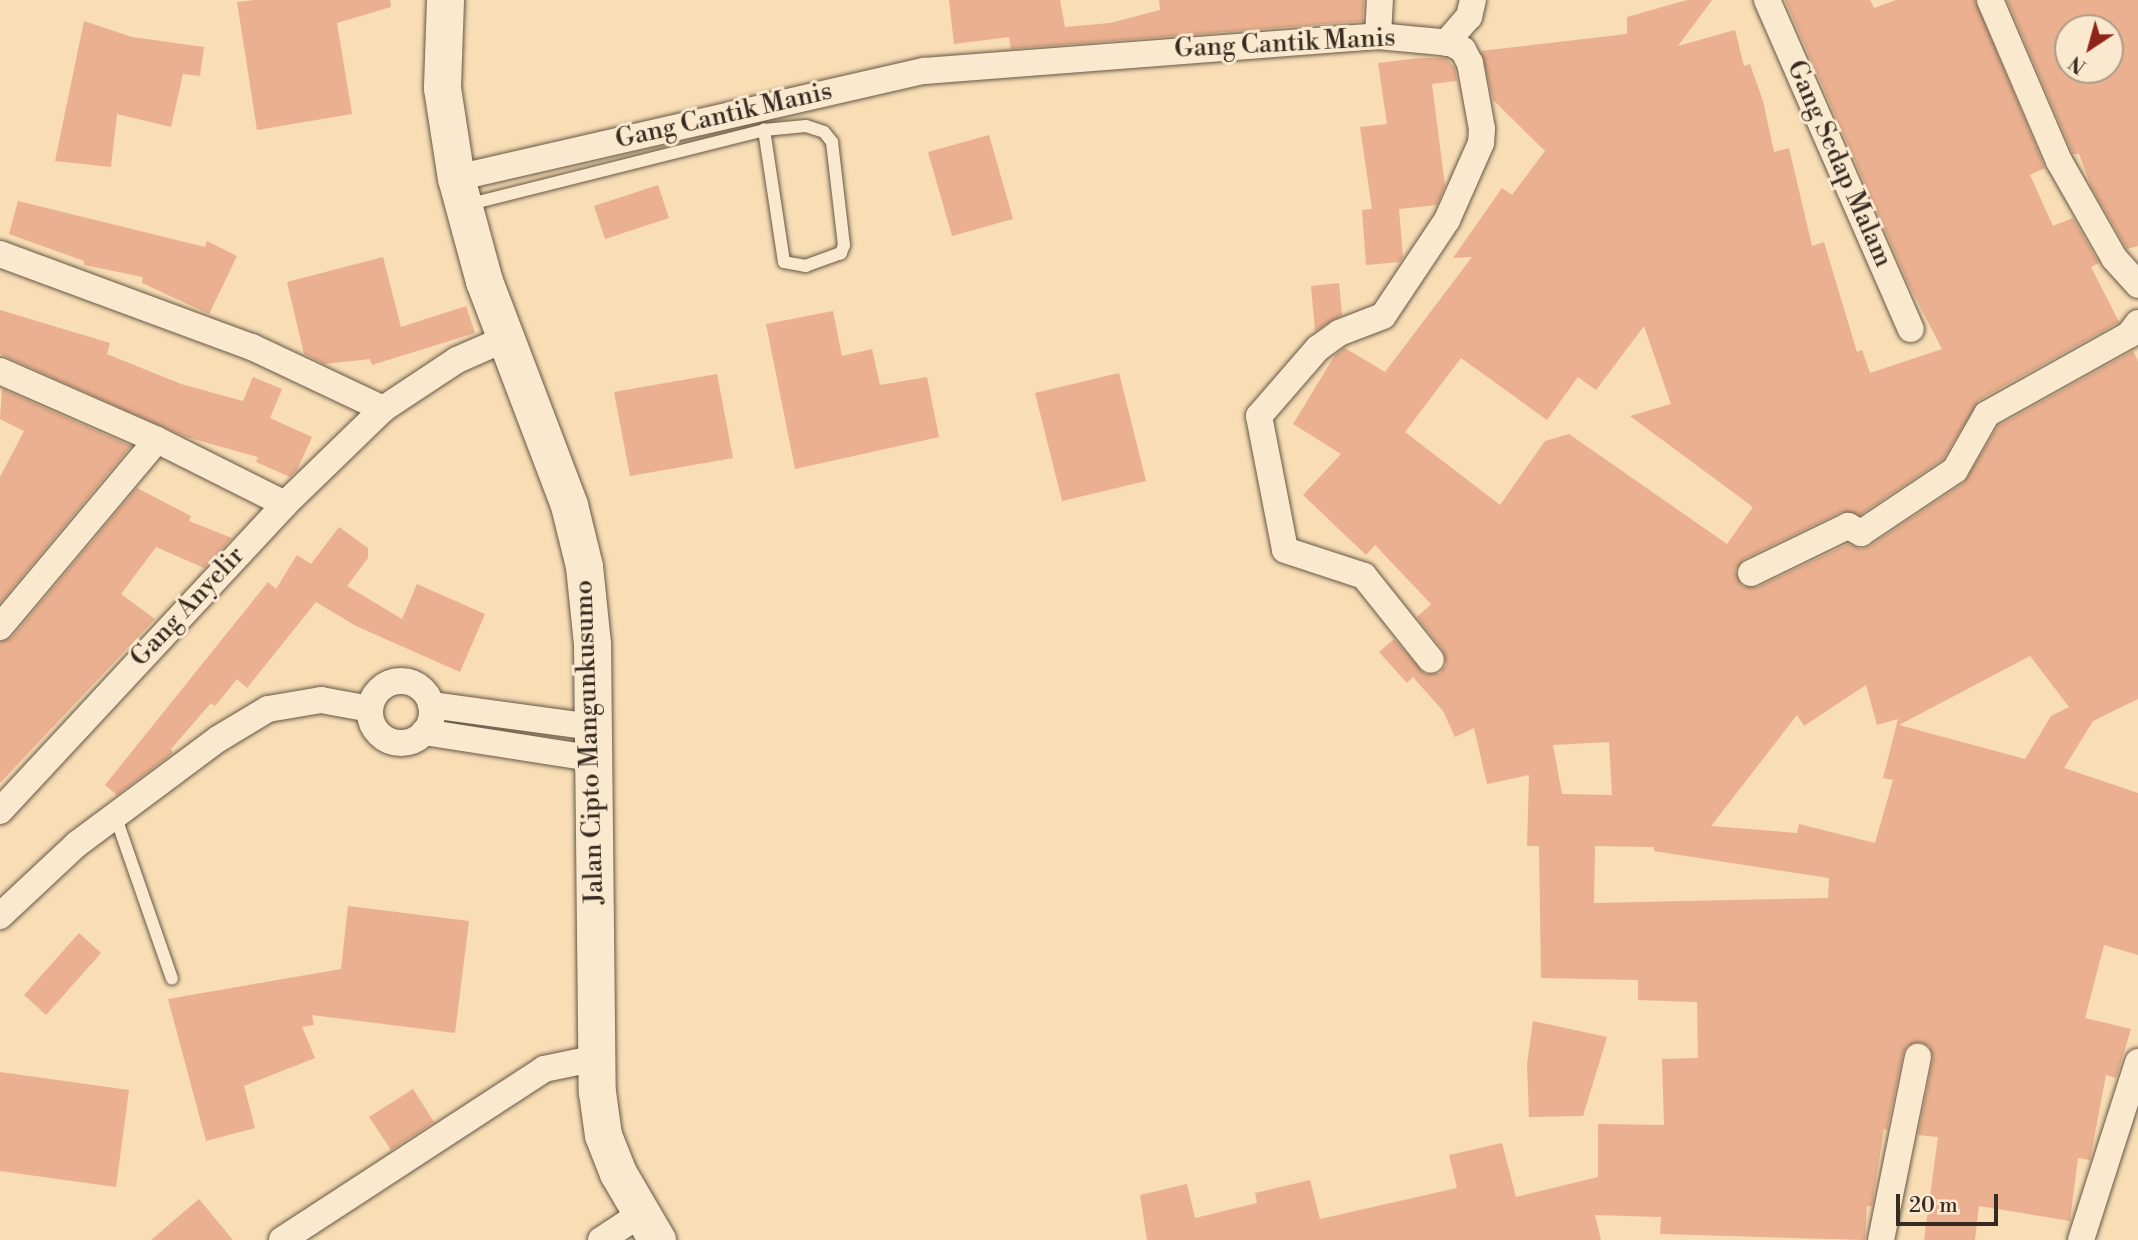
<!DOCTYPE html>
<style>
body{margin:0}
#map{position:relative;width:2138px;height:1240px;overflow:hidden;background:#f8ddb5;font-family:"Libre Bodoni",serif}
div>[style]{position:absolute}
[style*='--x']{left:calc(var(--x)*1px);top:calc(var(--y)*1px);width:calc(var(--w)*1px);rotate:calc(var(--a)*1deg)}
.building>*{inset:0;background:#eab08f}
.roads{filter:drop-shadow(0 0 2px #665846) drop-shadow(0 0 2px #665846)}
.lane>*{height:12px;margin:-6px;padding:0 6px;transform-origin:6px;border-radius:6px;background:#fae9cf}
.street>*{height:26px;margin:-13px;padding:0 13px;transform-origin:13px;border-radius:13px;background:#fae9cf}
.street>.ring{margin:-13px;padding:0;box-sizing:content-box;background:none;border:26px solid #fae9cf;border-radius:50%}
.secondary>*{height:37px;margin:-18.5px;padding:0 18.5px;transform-origin:18.5px;border-radius:18.5px;background:#fae9cf}
span{translate:-50% -50%;white-space:nowrap;text-align:center;line-height:1.15;-webkit-text-stroke:6px #fae9cf;paint-order:stroke}
.street-label{font-size:26px;color:#362b21}
.north{position:absolute;left:2054px;top:14px;width:70px;height:70px;box-sizing:border-box;background:#fae9cf;border:2px solid #ac9d89;border-radius:50%;rotate:216deg;font-size:19px;font-weight:700;line-height:28px;text-align:center;color:#362b21}
.north::after{content:'';display:block;margin:auto;width:24px;height:32px;background:#8f2418;clip-path:polygon(50% 0,100% 100%,50% 72%,0 100%)}
.scale{position:absolute;left:1896px;top:1194px;width:102px;height:32px;box-sizing:border-box;border:4px solid #362b21;border-top:0;padding-left:9px;font-size:21px;line-height:24px;white-space:nowrap;color:#362b21;-webkit-text-stroke:5px #fae9cf;paint-order:stroke}
</style>
<div id="map">
<div class="building">
<i style="clip-path:polygon(255px 0,390px 0,391px 7px,337px 23px,352px 114px,257px 130px,237px 2px)"></i>
<i style="clip-path:polygon(949px 0,1060px 0,1065px 27px,1110px 23px,1160px 10px,1159px 0,1364px 0,1363px 21px,1011px 49px,1009px 37px,954px 44px)"></i>
<i style="clip-path:polygon(evenodd,1687px 0,1712px 0,1678px 46px,1735px 30px,1744px 66px,1750px 64px,1763px 101px,1774px 152px,1789px 148px,1812px 246px,1824px 242px,1857px 352px,1862px 350px,1870px 373px,1942px 349px,1909px 285px,1785px 0,1870px 0,1874px 8px,1896px 0,1975px 0,2045px 168px,2030px 175px,2053px 226px,2073px 218px,2099px 263px,2091px 267px,2119px 322px,1979px 400px,1943px 459px,1860px 515px,1841px 512px,1744px 559px,1735px 571px,1742px 586px,1758px 587px,1848px 544px,1861px 549px,1870px 546px,1964px 483px,1998px 426px,2133px 351px,2138px 361px,2138px 699px,2093px 721px,2064px 768px,2138px 793px,2138px 955px,2104px 945px,2085px 1018px,2131px 1029px,2116px 1078px,2106px 1075px,2090px 1160px,2078px 1158px,2070px 1221px,1979px 1206px,1975px 1240px,1924px 1240px,1938px 1137px,1918px 1135px,1933px 1059px,1929px 1046px,1920px 1042px,1907px 1046px,1903px 1054px,1887px 1130px,1884px 1129px,1872px 1206px,1867px 1206px,1865px 1240px,1660px 1234px,1661px 1217px,1595px 1215px,1601px 1240px,1147px 1240px,1140px 1195px,1187px 1184px,1195px 1218px,1257px 1203px,1255px 1193px,1310px 1180px,1320px 1219px,1457px 1188px,1449px 1155px,1502px 1143px,1516px 1197px,1598px 1177px,1598px 1124px,1664px 1125px,1662px 1059px,1698px 1058px,1697px 1002px,1638px 1000px,1638px 980px,1541px 978px,1539px 846px,1527px 846px,1529px 775px,1487px 784px,1474px 728px,1455px 737px,1443px 711px,1413px 677px,1407px 683px,1379px 652px,1394px 639px,1425px 674px,1440px 673px,1446px 665px,1443px 650px,1417px 617px,1431px 604px,1375px 545px,1366px 555px,1303px 495px,1341px 454px,1293px 424px,1335px 355px,1345px 348px,1385px 372px,1472px 257px,1453px 258px,1502px 188px,1512px 195px,1545px 151px,1493px 100px,1481px 51px,1627px 34px,1627px 17px,1687px 0,1644px 326px,1671px 404px,1630px 416px,1753px 507px,1727px 544px,1569px 434px,1545px 441px,1500px 505px,1405px 432px,1461px 358px,1547px 420px,1578px 377px,1596px 390px,1644px 326px,1687px 0,2030px 656px,2069px 707px,2051px 716px,2025px 759px,1899px 725px,2030px 656px,1687px 0,1866px 685px,1877px 725px,1898px 719px,1883px 778px,1893px 780px,1875px 843px,1799px 824px,1797px 833px,1711px 826px,1797px 715px,1804px 726px,1866px 685px,1687px 0,1609px 742px,1612px 795px,1562px 794px,1553px 745px,1609px 742px,1687px 0,1595px 846px,1654px 847px,1654px 851px,1829px 878px,1828px 898px,1594px 903px,1595px 846px)"></i>
<i style="clip-path:polygon(evenodd,2007px 0,2138px 0,2138px 246px,2127px 249px,2091px 186px,2079px 154px,2073px 154px,2007px 0,2068px 28px,2110px 28px,2110px 70px,2068px 70px,2068px 28px)"></i>
<i style="clip-path:polygon(84px 21px,132px 37px,204px 47px,200px 76px,183px 74px,171px 127px,117px 114px,111px 167px,55px 161px)"></i>
<i style="clip-path:polygon(1419px 58px,1446px 58px,1455px 68px,1457px 81px,1432px 84px,1445px 186px,1437px 205px,1399px 209px,1403px 257px,1400px 262px,1366px 265px,1362px 210px,1372px 209px,1360px 127px,1387px 124px,1378px 63px)"></i>
<i style="clip-path:polygon(989px 135px,1013px 219px,952px 236px,928px 152px)"></i>
<i style="clip-path:polygon(658px 185px,669px 218px,605px 239px,594px 206px)"></i>
<i style="clip-path:polygon(18px 201px,205px 247px,207px 241px,237px 256px,209px 314px,142px 283px,143px 277px,84px 265px,84px 261px,9px 234px)"></i>
<i style="clip-path:polygon(383px 257px,401px 327px,466px 306px,475px 333px,372px 365px,370px 359px,324px 364px,304px 354px,287px 282px)"></i>
<i style="clip-path:polygon(1339px 283px,1342px 315px,1315px 331px,1311px 286px)"></i>
<i style="clip-path:polygon(0 310px,110px 343px,107px 354px,181px 384px,243px 401px,253px 377px,282px 389px,270px 418px,312px 437px,297px 470px,290px 477px,256px 462px,258px 457px,186px 437px,0 354px)"></i>
<i style="clip-path:polygon(833px 311px,842px 356px,872px 349px,880px 385px,927px 377px,939px 437px,795px 469px,766px 324px)"></i>
<i style="clip-path:polygon(1119px 373px,1146px 481px,1062px 501px,1035px 393px)"></i>
<i style="clip-path:polygon(717px 374px,733px 458px,630px 476px,614px 392px)"></i>
<i style="clip-path:polygon(2px 389px,131px 446px,0 603px,0 477px,24px 431px,0 419px)"></i>
<i style="clip-path:polygon(137px 488px,191px 516px,189px 521px,232px 538px,204px 568px,156px 547px,121px 594px,155px 619px,0 783px,0 642px,12px 637px)"></i>
<i style="clip-path:polygon(339px 527px,368px 548px,368px 558px,347px 586px,402px 619px,417px 584px,485px 614px,460px 672px,356px 626px,316px 602px,247px 688px,237px 679px,215px 706px,211px 703px,171px 749px,173px 753px,117px 795px,105px 785px,268px 582px,276px 589px,297px 555px,311px 564px)"></i>
<i style="clip-path:polygon(348px 906px,469px 921px,455px 1033px,312px 1015px,314px 1025px,302px 1027px,315px 1058px,244px 1086px,255px 1128px,206px 1141px,168px 999px,341px 969px)"></i>
<i style="clip-path:polygon(79px 933px,101px 953px,46px 1015px,24px 995px)"></i>
<i style="clip-path:polygon(1533px 1021px,1607px 1037px,1583px 1116px,1529px 1117px,1527px 1064px)"></i>
<i style="clip-path:polygon(0 1072px,129px 1090px,116px 1187px,0 1171px)"></i>
<i style="clip-path:polygon(413px 1089px,434px 1122px,391px 1150px,369px 1117px)"></i>
<i style="clip-path:polygon(199px 1199px,233px 1240px,151px 1240px)"></i>
</div>
<div class="roads">
<div class="lane">
<i style="--x:466;--y:205;--w:307;--a:-14.1"></i>
<i style="--x:764;--y:130;--w:42;--a:-5.4"></i>
<i style="--x:806;--y:126;--w:19;--a:18"></i>
<i style="--x:824;--y:132;--w:13;--a:51"></i>
<i style="--x:832;--y:142;--w:104;--a:83.4"></i>
<i style="--x:844;--y:245;--w:9;--a:111"></i>
<i style="--x:841;--y:253;--w:37;--a:160"></i>
<i style="--x:806;--y:266;--w:22;--a:-170"></i>
<i style="--x:784;--y:262;--w:134;--a:-98.6"></i>
<i style="--x:116;--y:818;--w:170;--a:70.8"></i>
</div>
<div class="street">
<i style="--x:1767;--y:0;--w:359;--a:66.4"></i>
<i style="--x:1990;--y:0;--w:175;--a:66.8"></i>
<i style="--x:2059;--y:161;--w:112;--a:60.4"></i>
<i style="--x:2114;--y:258;--w:36;--a:48"></i>
<i style="--x:1378;--y:36;--w:36;--a:-87"></i>
<i style="--x:1446;--y:43;--w:35;--a:-49"></i>
<i style="--x:1469;--y:17;--w:17;--a:-77"></i>
<i style="--x:456;--y:178;--w:480;--a:-12.9"></i>
<i style="--x:924;--y:71;--w:455;--a:-4.4"></i>
<i style="--x:1378;--y:36;--w:73;--a:5.5"></i>
<i style="--x:1451;--y:43;--w:14;--a:30"></i>
<i style="--x:1463;--y:50;--w:15;--a:62"></i>
<i style="--x:1470;--y:63;--w:67;--a:79.7"></i>
<i style="--x:1482;--y:129;--w:14;--a:94"></i>
<i style="--x:1481;--y:143;--w:84;--a:113.8"></i>
<i style="--x:1447;--y:220;--w:115;--a:123.7"></i>
<i style="--x:1383;--y:316;--w:47;--a:158.9"></i>
<i style="--x:1339;--y:333;--w:26;--a:144"></i>
<i style="--x:1318;--y:348;--w:90;--a:130.9"></i>
<i style="--x:1259;--y:416;--w:136;--a:79"></i>
<i style="--x:1285;--y:550;--w:83;--a:18.2"></i>
<i style="--x:1364;--y:576;--w:107;--a:51.4"></i>
<i style="--x:0;--y:254;--w:269;--a:20.3"></i>
<i style="--x:252;--y:347;--w:145;--a:25.3"></i>
<i style="--x:0;--y:371;--w:171;--a:23.7"></i>
<i style="--x:157;--y:440;--w:143;--a:26.6"></i>
<i style="--x:1751;--y:573;--w:108;--a:-25.9"></i>
<i style="--x:1848;--y:526;--w:15;--a:28"></i>
<i style="--x:1861;--y:533;--w:113;--a:-33.8"></i>
<i style="--x:1955;--y:470;--w:64;--a:-60.3"></i>
<i style="--x:1987;--y:414;--w:162;--a:-29.1"></i>
<i style="--x:2129;--y:335;--w:15;--a:-53"></i>
<i style="--x:0;--y:627;--w:244;--a:-50"></i>
<i class="ring" style="left:370px;top:681px;width:36px;height:36px"></i>
<i style="--x:431;--y:705;--w:162;--a:7.8"></i>
<i style="--x:424;--y:732;--w:168;--a:8.9"></i>
<i style="--x:0;--y:811;--w:419;--a:-47.1"></i>
<i style="--x:285;--y:504;--w:136;--a:-44.1"></i>
<i style="--x:383;--y:409;--w:89;--a:-33.5"></i>
<i style="--x:457;--y:360;--w:52;--a:-23.6"></i>
<i style="--x:0;--y:916;--w:105;--a:-43.1"></i>
<i style="--x:77;--y:844;--w:176;--a:-36.7"></i>
<i style="--x:218;--y:739;--w:58;--a:-31"></i>
<i style="--x:268;--y:709;--w:54;--a:-9.6"></i>
<i style="--x:321;--y:700;--w:50;--a:10.4"></i>
<i style="--x:282;--y:1240;--w:313;--a:-33.1"></i>
<i style="--x:544;--y:1069;--w:54;--a:-11.7"></i>
<i style="--x:601;--y:1240;--w:45;--a:-33.3"></i>
<i style="--x:1881;--y:1240;--w:187;--a:-78.6"></i>
<i style="--x:2081;--y:1240;--w:187;--a:-72.2"></i>
</div>
<div class="secondary">
<i style="--x:445;--y:0;--w:88;--a:92"></i>
<i style="--x:442;--y:88;--w:91;--a:81.2"></i>
<i style="--x:456;--y:178;--w:107;--a:74.8"></i>
<i style="--x:484;--y:281;--w:240;--a:69.2"></i>
<i style="--x:569;--y:505;--w:63;--a:76.2"></i>
<i style="--x:584;--y:566;--w:77;--a:84.1"></i>
<i style="--x:592;--y:643;--w:449;--a:89.4"></i>
<i style="--x:597;--y:1092;--w:43;--a:82.1"></i>
<i style="--x:603;--y:1135;--w:41;--a:68.5"></i>
<i style="--x:618;--y:1173;--w:78;--a:59.8"></i>
</div>
</div>
<div class="street-label">
<span style="left:1285px;top:44px;rotate:-3deg">Gang Cantik Manis</span>
<span style="left:724px;top:116px;rotate:-13deg">Gang Cantik Manis</span>
<span style="left:1839px;top:164px;rotate:66deg">Gang Sedap Malam</span>
<span style="left:188px;top:607px;rotate:-47deg">Gang Anyelir</span>
<span style="left:590px;top:742px;rotate:-92deg">Jalan Cipto Mangunkusumo</span>
</div>
<div class="north">N</div>
<div class="scale">20 m</div>
</div>
